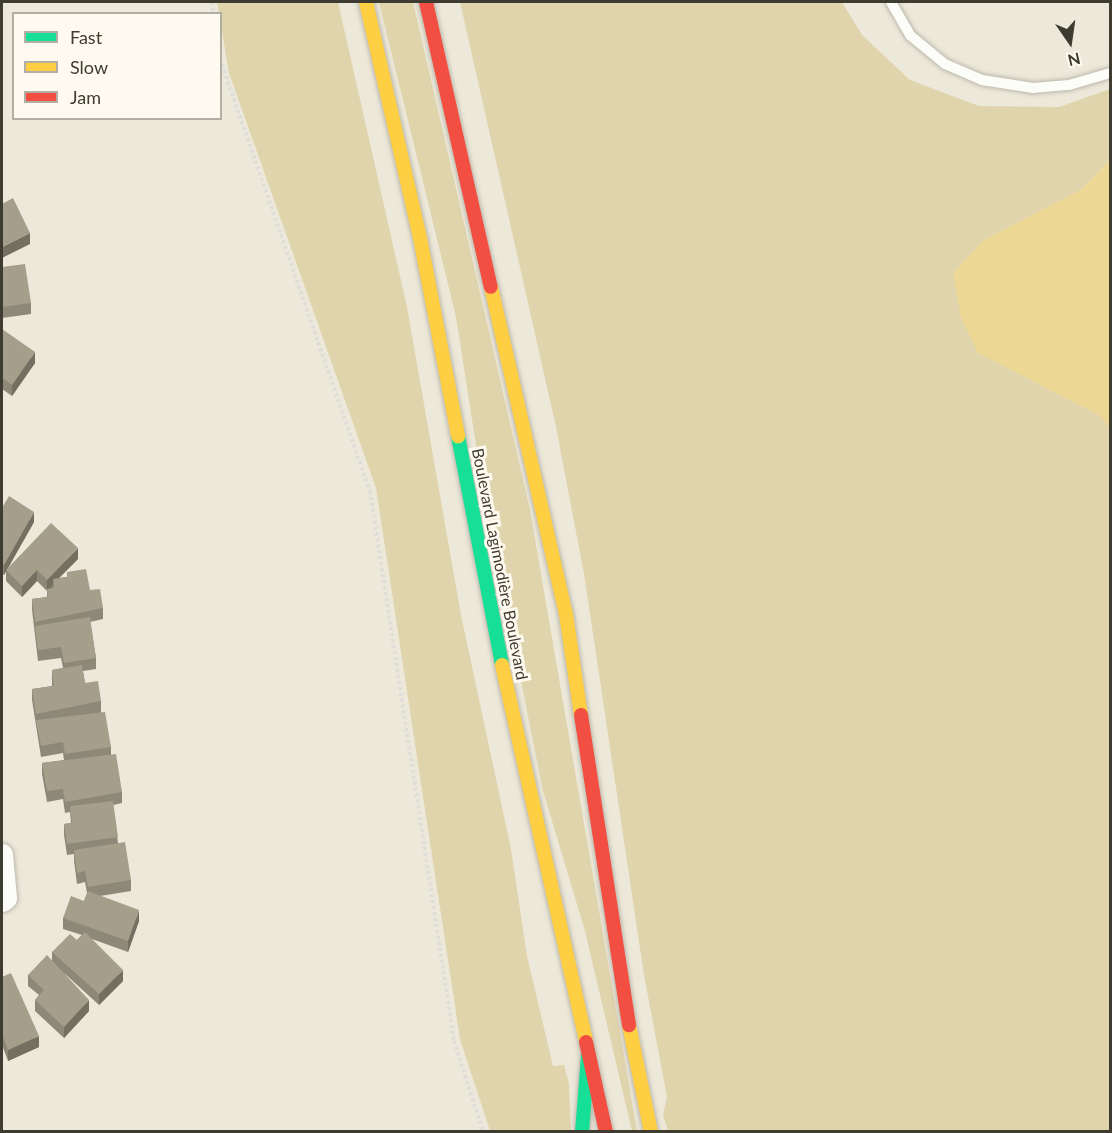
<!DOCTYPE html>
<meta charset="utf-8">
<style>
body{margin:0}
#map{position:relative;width:1112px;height:1133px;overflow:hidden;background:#ede9da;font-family:Lato,sans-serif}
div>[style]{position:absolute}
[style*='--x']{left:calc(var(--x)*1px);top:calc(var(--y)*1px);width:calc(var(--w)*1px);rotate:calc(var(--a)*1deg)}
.green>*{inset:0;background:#e0d4ac}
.water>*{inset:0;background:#ecd894}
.path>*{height:4px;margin-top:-2px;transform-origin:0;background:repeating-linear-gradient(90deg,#dfddd9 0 3px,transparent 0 6px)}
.roads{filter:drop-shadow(0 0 2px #bdb9ad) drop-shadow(0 0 2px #bdb9ad)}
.lane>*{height:10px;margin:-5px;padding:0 5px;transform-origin:5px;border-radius:5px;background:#fcfcf9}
.street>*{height:21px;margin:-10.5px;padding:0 10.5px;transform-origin:10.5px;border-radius:10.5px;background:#fcfcf9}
.fast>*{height:14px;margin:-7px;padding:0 7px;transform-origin:7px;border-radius:7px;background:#16e098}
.slow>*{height:14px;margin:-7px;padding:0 7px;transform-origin:7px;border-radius:7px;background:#ffcf43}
.jam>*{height:14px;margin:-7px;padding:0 7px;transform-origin:7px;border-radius:7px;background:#f24e42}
.wall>*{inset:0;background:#8d8877}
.shaded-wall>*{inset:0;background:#736f61}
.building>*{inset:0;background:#a49e8a}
span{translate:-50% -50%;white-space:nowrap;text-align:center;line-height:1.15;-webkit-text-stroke:6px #fefaef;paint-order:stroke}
.street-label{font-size:16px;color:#3e3b30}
.frame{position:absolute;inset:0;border:3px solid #3e3b30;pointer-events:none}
.legend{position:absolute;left:12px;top:12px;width:210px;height:108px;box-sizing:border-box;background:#fefaef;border:2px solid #b1aea3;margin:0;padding:8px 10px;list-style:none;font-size:18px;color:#3e3b30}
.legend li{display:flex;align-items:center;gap:12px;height:30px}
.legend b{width:30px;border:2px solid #b1aea3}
.north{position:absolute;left:1040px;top:12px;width:60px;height:60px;-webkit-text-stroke:4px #fefaef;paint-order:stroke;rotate:167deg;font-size:16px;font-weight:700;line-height:24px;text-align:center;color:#3e3b30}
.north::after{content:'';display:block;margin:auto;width:21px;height:27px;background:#3e3b30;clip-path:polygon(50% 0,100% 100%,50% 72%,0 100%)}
</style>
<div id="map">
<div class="green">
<i style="clip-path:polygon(217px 2px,338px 2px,407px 307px,461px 615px,511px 849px,527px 956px,553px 1066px,564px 1065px,569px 1084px,571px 1131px,490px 1131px,460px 1039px,376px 488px,229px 73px)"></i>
<i style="clip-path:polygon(379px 2px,413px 2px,530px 510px,637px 1131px,632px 1131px,585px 931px,543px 791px,484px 497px,456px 317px)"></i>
<i style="clip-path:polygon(460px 2px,842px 2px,862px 35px,910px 80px,979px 106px,1059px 107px,1110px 89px,1110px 160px,1082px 189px,984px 240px,1110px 428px,1110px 1131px,668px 1131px,663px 1115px,667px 1097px,644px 975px,584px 574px,556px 427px)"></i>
</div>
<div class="water">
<i style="clip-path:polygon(1110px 160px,1110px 428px,1099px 415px,978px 353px,961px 318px,953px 273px,984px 240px,1082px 189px)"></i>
</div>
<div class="path">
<i style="--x:212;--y:2;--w:12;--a:85"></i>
<i style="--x:220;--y:59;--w:457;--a:70.9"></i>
<i style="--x:370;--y:491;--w:556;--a:81.32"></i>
<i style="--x:454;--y:1041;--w:96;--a:72.3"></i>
</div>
<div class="roads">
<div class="lane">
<i style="--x:891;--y:2;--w:39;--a:60"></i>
<i style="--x:911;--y:36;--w:44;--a:39.5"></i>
<i style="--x:945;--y:64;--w:40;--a:23.4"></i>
<i style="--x:982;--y:80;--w:52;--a:8.9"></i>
<i style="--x:1033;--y:88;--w:36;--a:-5"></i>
<i style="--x:1069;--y:85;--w:43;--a:-16.3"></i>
</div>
<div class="street">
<i style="--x:2;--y:854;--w:44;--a:84.8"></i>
<i style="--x:6;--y:898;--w:5;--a:143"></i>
</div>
<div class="fast">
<i style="--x:458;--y:436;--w:233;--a:79.1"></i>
<i style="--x:582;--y:1132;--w:77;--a:-85.5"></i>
</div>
<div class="slow">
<i style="--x:366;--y:2;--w:242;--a:77.1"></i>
<i style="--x:420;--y:238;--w:202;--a:79.1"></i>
<i style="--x:491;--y:287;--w:335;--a:77.1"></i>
<i style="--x:566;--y:614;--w:102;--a:81.6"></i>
<i style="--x:502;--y:665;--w:386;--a:77.4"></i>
<i style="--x:629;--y:1025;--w:109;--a:78.4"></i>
</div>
<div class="jam">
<i style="--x:426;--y:2;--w:292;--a:77.2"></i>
<i style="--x:581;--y:715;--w:314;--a:81.2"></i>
<i style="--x:586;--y:1042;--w:92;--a:77.5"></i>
</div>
</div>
<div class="wall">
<i style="clip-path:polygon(2px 267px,31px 303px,31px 314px,2px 318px)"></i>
<i style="clip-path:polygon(2px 329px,35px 363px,12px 396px,2px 389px)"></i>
<i style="clip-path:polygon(2px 508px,34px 522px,8px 568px,78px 559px,59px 578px,67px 577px,67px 572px,90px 590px,103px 608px,103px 619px,90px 622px,96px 658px,96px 669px,83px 671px,85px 683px,101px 701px,101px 712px,111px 747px,111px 755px,122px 792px,122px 803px,113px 805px,118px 843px,131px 880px,131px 891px,100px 896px,139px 921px,128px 952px,92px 939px,123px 981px,99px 1005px,64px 973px,89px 1011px,64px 1038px,35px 1011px,35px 1000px,39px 995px,28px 986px,28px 975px,52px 960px,52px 952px,77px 940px,82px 935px,63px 929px,63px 918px,84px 901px,87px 893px,85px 882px,77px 884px,74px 861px,74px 854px,67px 855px,64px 835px,64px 824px,71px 823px,70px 812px,65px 813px,63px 799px,47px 802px,42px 774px,42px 763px,64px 760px,63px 753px,41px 757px,32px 700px,32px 689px,52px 686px,52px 670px,63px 668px,61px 658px,38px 661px,32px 610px,32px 599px,47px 597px,47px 591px,37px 581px,22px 597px,6px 581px,6px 571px,4px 575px,2px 574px)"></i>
<i style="clip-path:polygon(2px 977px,39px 1047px,8px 1061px,2px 1045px)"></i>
</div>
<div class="shaded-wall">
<i style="clip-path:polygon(30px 233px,30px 244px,2px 258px,2px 247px)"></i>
<i style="clip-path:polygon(35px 352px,35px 363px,12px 396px,12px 385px)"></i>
<i style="clip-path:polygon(34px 512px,34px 522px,4px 575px,4px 565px)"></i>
<i style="clip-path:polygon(78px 548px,78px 559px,53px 584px,53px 579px,53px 585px,47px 591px,47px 580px)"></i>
<i style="clip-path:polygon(37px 570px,37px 581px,22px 597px,22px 586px)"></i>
<i style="clip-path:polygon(139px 910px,139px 921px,128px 952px,128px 941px)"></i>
<i style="clip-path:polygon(123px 970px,123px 981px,99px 1005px,99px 994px)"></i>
<i style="clip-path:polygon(89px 1000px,89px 1011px,64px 1038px,64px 1027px)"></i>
<i style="clip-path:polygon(39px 1036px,39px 1047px,8px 1061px,8px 1050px)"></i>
</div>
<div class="building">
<i style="clip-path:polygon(13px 198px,30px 233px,2px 247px,2px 204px)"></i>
<i style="clip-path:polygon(25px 264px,31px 303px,2px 307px,2px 267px)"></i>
<i style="clip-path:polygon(2px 329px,35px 352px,12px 385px,2px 378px)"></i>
<i style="clip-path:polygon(9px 496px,34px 512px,4px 565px,2px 563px,2px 508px)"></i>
<i style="clip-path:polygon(51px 523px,78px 548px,47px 580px,37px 570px,22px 586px,6px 570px)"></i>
<i style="clip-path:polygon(86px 569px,90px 590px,100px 589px,103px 608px,35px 622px,32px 599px,48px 597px,47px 589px,54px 588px,53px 579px,67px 577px,67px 572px)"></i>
<i style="clip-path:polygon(90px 617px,96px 658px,64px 663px,61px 647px,38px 650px,35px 626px)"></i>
<i style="clip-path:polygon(82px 665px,85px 683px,98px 681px,101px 701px,36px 714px,32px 689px,54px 686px,52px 670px)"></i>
<i style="clip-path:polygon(105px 712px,111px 747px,65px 754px,63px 742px,41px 746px,36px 720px)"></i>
<i style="clip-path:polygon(116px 754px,122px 792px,65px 802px,63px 789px,47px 791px,42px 763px)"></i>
<i style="clip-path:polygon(113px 801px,118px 837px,67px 844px,64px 824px,72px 823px,70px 806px)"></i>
<i style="clip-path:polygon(125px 842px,131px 880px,88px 887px,85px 871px,77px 873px,74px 850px)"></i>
<i style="clip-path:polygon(88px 891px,139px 910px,128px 941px,63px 918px,71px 896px,84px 901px)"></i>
<i style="clip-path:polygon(85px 932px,123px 970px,99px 994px,52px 952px,70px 934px,77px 940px)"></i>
<i style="clip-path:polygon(47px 955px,89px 1000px,64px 1027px,35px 1000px,44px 990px,28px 975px)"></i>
<i style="clip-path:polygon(11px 973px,39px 1036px,8px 1050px,2px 1034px,2px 977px)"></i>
</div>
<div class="street-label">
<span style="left:500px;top:564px;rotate:79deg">Boulevard Lagimodière Boulevard</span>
</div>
<div class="frame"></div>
<ul class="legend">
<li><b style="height:8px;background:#16e098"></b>Fast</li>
<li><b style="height:8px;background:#ffcf43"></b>Slow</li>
<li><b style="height:8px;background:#f24e42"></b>Jam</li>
</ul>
<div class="north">N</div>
</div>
